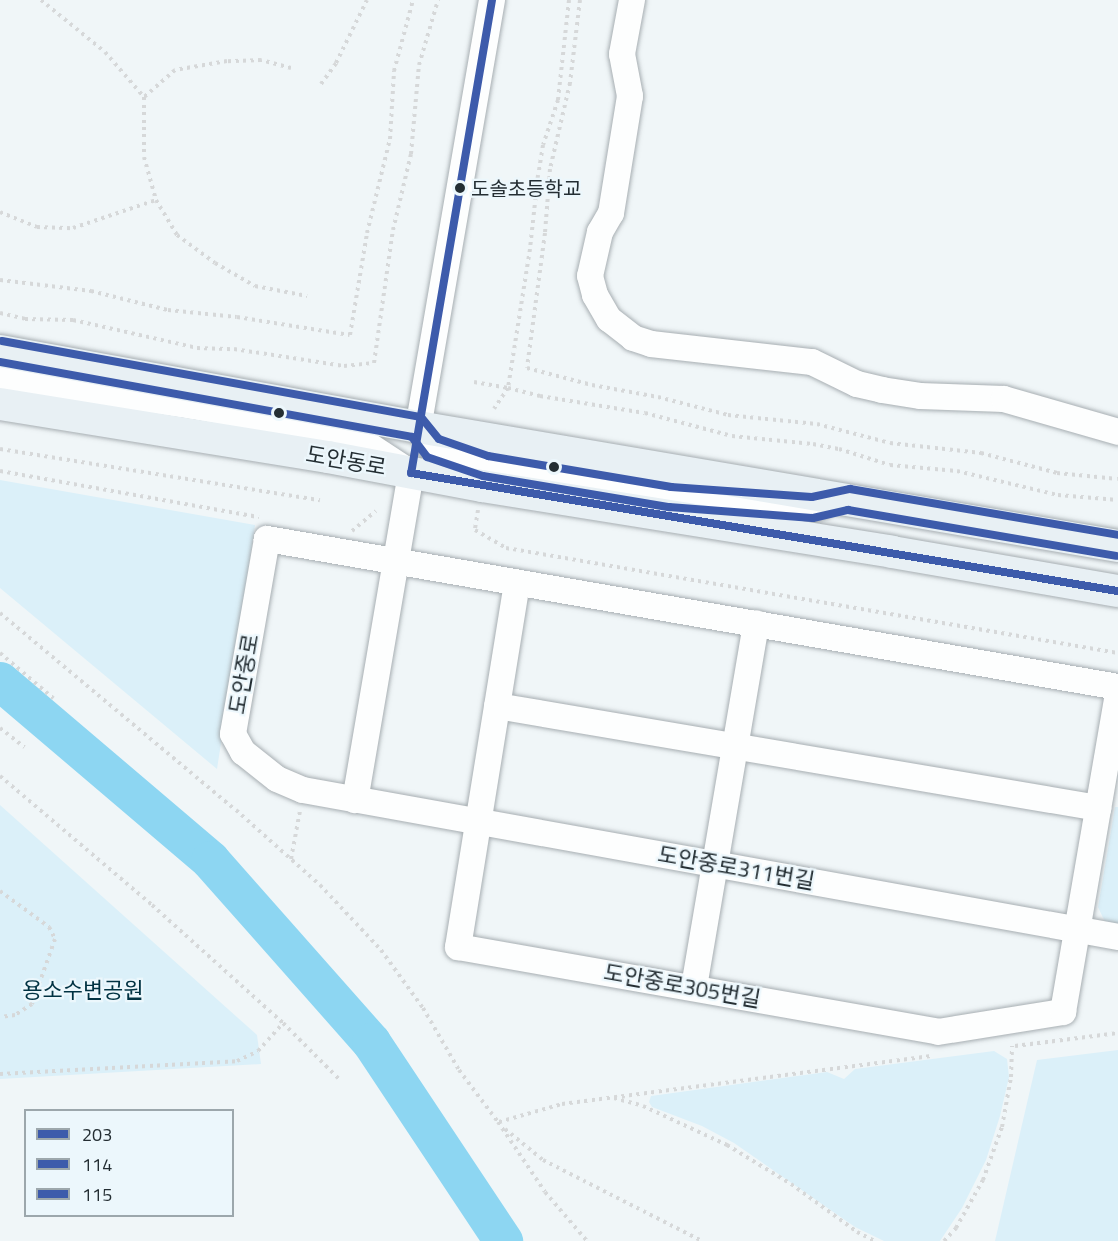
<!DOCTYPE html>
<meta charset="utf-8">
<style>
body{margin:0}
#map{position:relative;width:1118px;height:1241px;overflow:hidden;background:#f0f6f8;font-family:"Titillium Web","Noto Sans KR",sans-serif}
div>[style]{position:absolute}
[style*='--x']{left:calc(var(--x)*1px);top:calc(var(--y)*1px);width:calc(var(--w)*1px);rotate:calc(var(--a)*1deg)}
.green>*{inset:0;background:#dbf0f9}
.river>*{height:39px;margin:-19.5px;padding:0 19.5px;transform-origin:19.5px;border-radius:19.5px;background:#8dd6f2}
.path>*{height:4px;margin-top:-2px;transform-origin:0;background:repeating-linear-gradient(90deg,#d6d8d9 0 3px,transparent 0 7.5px)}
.roads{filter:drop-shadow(0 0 2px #a7aeb2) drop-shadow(0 0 2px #a7aeb2)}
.minor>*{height:26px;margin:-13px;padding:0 13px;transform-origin:13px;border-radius:13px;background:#fdfefe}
.major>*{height:32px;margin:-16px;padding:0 16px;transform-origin:16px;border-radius:16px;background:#e8f0f4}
.bus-1>*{height:8px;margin:-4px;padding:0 4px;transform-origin:4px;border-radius:4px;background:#3d5bab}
.bus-2>*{height:8px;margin:-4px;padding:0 4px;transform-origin:4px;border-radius:4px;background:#3d5bab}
.bus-3>*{height:8px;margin:-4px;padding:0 4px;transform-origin:4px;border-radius:4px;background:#3d5bab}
.dots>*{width:16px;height:16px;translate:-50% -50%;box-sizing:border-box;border:3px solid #ecf7fc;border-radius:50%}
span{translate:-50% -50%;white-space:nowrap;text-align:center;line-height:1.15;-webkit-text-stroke:4.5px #ecf7fc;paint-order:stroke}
.bus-label{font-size:20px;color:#242e33}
.left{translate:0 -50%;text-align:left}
.street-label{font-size:22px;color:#242e33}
.park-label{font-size:22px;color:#003242}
.legend{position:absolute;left:24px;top:1109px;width:210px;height:108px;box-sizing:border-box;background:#ecf7fc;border:2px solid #9ca7ac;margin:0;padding:8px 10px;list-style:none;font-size:18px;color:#242e33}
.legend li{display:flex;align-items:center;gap:12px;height:30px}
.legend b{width:30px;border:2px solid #9ca7ac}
</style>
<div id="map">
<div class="green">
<i style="clip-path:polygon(0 480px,255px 525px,217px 769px,0 588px)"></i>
<i style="clip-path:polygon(0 805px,257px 1035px,261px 1064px,0 1079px)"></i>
<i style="clip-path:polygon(1115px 807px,1118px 807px,1118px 925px,1105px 922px,1098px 907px)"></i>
<i style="clip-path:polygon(1118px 1050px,1118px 1241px,995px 1241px,1037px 1060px)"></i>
<i style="clip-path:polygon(994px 1051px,1007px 1059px,1009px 1077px,1000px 1116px,986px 1160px,962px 1208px,940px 1241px,884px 1241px,855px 1227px,734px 1143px,702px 1126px,652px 1107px,649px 1102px,651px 1096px,827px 1072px,844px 1079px,855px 1069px)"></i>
</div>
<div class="river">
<i style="--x:0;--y:681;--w:276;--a:40.4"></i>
<i style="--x:210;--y:860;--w:243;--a:48.5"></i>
<i style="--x:371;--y:1042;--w:239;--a:56.4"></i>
</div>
<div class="path">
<i style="--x:41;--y:0;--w:82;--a:39.1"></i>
<i style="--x:105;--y:52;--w:60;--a:49.1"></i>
<i style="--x:569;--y:0;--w:101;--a:96.3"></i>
<i style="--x:558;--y:100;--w:47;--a:108.4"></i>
<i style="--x:543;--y:145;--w:30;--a:99"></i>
<i style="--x:538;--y:175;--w:74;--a:96.2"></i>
<i style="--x:530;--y:249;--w:141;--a:99"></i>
<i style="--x:508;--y:388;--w:33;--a:14"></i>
<i style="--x:540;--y:396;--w:106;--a:9.2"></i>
<i style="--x:645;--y:413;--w:90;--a:14.8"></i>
<i style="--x:732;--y:436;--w:81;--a:5.6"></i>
<i style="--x:813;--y:444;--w:26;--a:11"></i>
<i style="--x:839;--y:449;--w:53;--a:17.4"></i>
<i style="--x:890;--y:465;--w:67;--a:5.1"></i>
<i style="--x:957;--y:471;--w:104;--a:13.4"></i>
<i style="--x:1058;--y:495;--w:60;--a:4.8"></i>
<i style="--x:580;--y:0;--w:84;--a:96.9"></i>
<i style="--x:570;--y:83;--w:88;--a:103.1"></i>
<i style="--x:550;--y:169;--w:64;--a:94.5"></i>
<i style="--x:545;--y:233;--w:136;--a:97.6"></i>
<i style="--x:527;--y:368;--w:67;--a:14.7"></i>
<i style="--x:592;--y:385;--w:67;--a:10.3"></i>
<i style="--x:658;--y:397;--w:72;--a:14.4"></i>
<i style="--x:728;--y:415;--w:89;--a:5.8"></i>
<i style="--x:817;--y:424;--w:75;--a:14.6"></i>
<i style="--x:890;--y:443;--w:92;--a:6.3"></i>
<i style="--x:981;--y:453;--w:79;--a:14.7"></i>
<i style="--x:1057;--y:473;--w:61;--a:5.6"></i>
<i style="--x:291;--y:68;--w:31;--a:-165"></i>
<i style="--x:261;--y:60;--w:34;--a:178"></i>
<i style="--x:227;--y:61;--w:53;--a:170.2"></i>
<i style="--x:175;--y:70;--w:41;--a:138.9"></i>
<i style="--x:144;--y:97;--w:60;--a:90"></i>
<i style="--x:144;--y:157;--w:45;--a:74.4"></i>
<i style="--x:156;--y:200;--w:41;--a:59"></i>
<i style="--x:177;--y:235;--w:47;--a:36.4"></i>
<i style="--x:215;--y:263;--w:46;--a:29.9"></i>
<i style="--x:255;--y:286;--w:53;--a:10.9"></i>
<i style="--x:321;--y:84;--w:26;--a:-54"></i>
<i style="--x:336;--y:63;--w:70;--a:-63.8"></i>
<i style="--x:0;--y:212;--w:40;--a:22"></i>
<i style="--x:37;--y:227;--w:36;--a:2"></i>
<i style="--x:73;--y:228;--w:88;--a:-18.6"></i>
<i style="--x:0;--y:280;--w:92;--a:6.9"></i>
<i style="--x:91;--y:291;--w:79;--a:13.9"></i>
<i style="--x:168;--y:310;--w:69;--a:5.8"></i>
<i style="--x:237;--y:317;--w:114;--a:9.1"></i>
<i style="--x:350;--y:335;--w:103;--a:-80.5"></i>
<i style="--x:367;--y:233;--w:97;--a:-76.3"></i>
<i style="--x:390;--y:139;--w:68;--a:-86.6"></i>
<i style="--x:394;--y:71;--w:73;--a:-75"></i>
<i style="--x:0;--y:313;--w:26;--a:13"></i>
<i style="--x:25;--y:319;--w:48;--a:1.2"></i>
<i style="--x:73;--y:320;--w:127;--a:12.7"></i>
<i style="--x:197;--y:348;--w:37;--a:2"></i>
<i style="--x:234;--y:349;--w:111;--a:8.8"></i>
<i style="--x:344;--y:366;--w:30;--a:-6"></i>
<i style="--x:374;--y:363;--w:134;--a:-81.9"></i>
<i style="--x:393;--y:230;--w:78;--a:-76.7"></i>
<i style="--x:411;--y:154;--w:89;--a:-84.9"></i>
<i style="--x:419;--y:65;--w:68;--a:-73.7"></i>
<i style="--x:474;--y:382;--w:35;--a:10"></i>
<i style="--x:508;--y:388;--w:25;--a:124"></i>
<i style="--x:0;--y:449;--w:324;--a:9.1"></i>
<i style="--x:0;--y:471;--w:263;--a:10.1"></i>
<i style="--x:478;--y:510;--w:20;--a:99"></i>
<i style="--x:475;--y:530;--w:36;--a:30"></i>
<i style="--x:506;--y:548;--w:621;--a:9.74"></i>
<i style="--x:352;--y:531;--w:31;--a:-40"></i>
<i style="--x:0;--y:613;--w:307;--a:39.9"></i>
<i style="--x:236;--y:810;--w:113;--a:41.8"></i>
<i style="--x:320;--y:885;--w:89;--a:46.8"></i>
<i style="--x:381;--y:950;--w:72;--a:54.1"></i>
<i style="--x:423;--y:1008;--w:72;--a:59.9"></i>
<i style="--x:459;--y:1070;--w:65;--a:53.1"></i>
<i style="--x:498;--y:1122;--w:84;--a:56.1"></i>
<i style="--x:545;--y:1192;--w:65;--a:49.4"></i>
<i style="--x:0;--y:653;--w:70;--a:40.3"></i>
<i style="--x:0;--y:728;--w:31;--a:38"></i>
<i style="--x:0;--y:776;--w:199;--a:40.3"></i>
<i style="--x:152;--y:905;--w:176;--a:42"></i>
<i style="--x:283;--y:1023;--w:79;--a:45"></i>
<i style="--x:291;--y:859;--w:49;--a:-79.4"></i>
<i style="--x:0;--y:891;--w:61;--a:36.3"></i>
<i style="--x:49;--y:927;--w:13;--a:63"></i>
<i style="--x:55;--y:939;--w:69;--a:109.5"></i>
<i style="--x:32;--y:1004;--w:20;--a:147"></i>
<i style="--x:15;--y:1015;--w:15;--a:172"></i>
<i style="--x:1015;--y:1046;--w:104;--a:-7.2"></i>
<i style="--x:0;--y:1074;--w:237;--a:-3.1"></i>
<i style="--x:237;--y:1061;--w:23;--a:-25"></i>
<i style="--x:258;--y:1051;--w:38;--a:-48"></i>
<i style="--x:614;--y:1098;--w:30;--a:15"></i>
<i style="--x:643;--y:1106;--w:93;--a:24.9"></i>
<i style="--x:727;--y:1145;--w:75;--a:31.4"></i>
<i style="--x:791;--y:1184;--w:82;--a:36"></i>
<i style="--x:857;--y:1232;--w:20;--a:27"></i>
<i style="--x:499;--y:1122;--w:66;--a:-15.9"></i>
<i style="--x:562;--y:1104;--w:374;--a:-7.4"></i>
<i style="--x:505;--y:1129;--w:49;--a:39.2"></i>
<i style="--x:543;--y:1160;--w:178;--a:27"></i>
<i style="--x:944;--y:1241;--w:18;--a:-47"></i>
<i style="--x:956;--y:1228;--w:55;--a:-60.6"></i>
<i style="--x:983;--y:1180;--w:56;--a:-70.3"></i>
<i style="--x:1002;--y:1127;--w:51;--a:-79.8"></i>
<i style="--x:1011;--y:1077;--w:31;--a:-88"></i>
</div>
<div class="roads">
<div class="minor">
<i style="--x:492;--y:0;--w:433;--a:99.8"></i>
<i style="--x:418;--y:427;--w:25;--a:56"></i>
<i style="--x:432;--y:448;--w:56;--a:18.8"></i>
<i style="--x:485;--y:466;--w:188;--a:9.5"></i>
<i style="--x:670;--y:497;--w:143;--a:4.4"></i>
<i style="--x:813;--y:508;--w:11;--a:-15"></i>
<i style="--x:632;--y:0;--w:55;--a:100.5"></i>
<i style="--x:622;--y:54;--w:43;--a:79.2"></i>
<i style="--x:630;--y:96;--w:119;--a:99.2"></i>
<i style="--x:611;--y:213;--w:22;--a:120"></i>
<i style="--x:600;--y:232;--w:45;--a:102.8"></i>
<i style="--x:590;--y:276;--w:20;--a:75"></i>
<i style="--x:595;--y:295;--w:28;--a:60"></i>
<i style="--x:609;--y:319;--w:31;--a:38"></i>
<i style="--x:633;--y:338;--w:19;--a:18"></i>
<i style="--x:651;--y:344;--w:162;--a:6.4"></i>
<i style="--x:812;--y:362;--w:50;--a:26.1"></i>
<i style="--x:857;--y:384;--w:26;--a:13"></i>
<i style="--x:882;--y:390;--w:38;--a:9"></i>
<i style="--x:920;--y:396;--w:84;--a:2"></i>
<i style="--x:1004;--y:399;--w:119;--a:16.1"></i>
<i style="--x:0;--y:378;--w:194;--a:8.3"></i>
<i style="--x:192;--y:406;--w:140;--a:10.3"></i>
<i style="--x:330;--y:431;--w:30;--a:15"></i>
<i style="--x:359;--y:439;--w:62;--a:33.2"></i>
<i style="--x:411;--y:473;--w:332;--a:99.7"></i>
<i style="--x:517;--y:583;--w:369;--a:99.2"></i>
<i style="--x:458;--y:947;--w:487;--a:10"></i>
<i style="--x:938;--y:1032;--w:127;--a:-9.1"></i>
<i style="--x:1063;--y:1012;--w:322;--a:-80.2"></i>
<i style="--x:1118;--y:687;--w:864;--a:-170.13"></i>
<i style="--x:267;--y:539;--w:198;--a:99.9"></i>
<i style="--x:233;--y:734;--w:21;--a:61"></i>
<i style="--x:243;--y:752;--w:43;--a:38.5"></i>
<i style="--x:277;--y:779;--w:28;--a:23"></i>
<i style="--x:303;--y:790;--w:828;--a:10.22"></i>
<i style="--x:497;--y:706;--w:610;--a:9.63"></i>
<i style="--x:694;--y:987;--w:369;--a:-80.3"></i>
</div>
<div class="major">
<i style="--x:0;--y:351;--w:425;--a:10.3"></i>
<i style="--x:418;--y:427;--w:710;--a:9.65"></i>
<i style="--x:0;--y:404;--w:332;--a:9.2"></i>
<i style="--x:328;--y:457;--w:157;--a:10.7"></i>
<i style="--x:482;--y:486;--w:415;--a:9.1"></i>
<i style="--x:892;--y:552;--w:229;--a:9.8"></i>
</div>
</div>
<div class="bus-1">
<i style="--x:492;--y:0;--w:480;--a:99.7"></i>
<i style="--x:411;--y:473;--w:717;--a:9.48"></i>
</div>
<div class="bus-2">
<i style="--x:0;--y:362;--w:419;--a:10.3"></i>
<i style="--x:412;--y:437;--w:25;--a:53"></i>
<i style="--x:427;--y:457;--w:59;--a:18.7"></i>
<i style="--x:483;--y:476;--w:189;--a:9.5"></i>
<i style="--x:669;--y:507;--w:144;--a:4.4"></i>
<i style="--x:813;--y:518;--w:36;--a:-13"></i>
<i style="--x:848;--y:510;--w:272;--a:9.7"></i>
</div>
<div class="bus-3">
<i style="--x:2;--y:341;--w:426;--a:10.3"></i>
<i style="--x:421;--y:417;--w:28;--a:51"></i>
<i style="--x:439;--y:439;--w:52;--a:19.1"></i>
<i style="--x:488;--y:456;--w:186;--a:9.6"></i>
<i style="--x:671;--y:487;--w:141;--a:4.1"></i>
<i style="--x:812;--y:497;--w:39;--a:-12"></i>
<i style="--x:850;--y:489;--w:272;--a:9.7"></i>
</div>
<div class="dots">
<i style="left:460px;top:188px;background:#242e33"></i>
<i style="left:279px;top:413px;background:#242e33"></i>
<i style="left:554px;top:467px;background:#242e33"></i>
</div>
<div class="bus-label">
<span class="left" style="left:471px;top:188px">도솔초등학교</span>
</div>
<div class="street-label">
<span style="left:346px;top:461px;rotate:10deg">도안동로</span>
<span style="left:244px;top:674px;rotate:-80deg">도안중로</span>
<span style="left:736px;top:868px;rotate:10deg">도안중로311번길</span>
<span style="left:682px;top:986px;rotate:10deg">도안중로305번길</span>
</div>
<div class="park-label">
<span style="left:83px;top:991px">용소수변공원</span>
</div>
<ul class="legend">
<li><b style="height:8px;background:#3d5bab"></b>203</li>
<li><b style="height:8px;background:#3d5bab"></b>114</li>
<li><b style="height:8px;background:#3d5bab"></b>115</li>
</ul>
</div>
